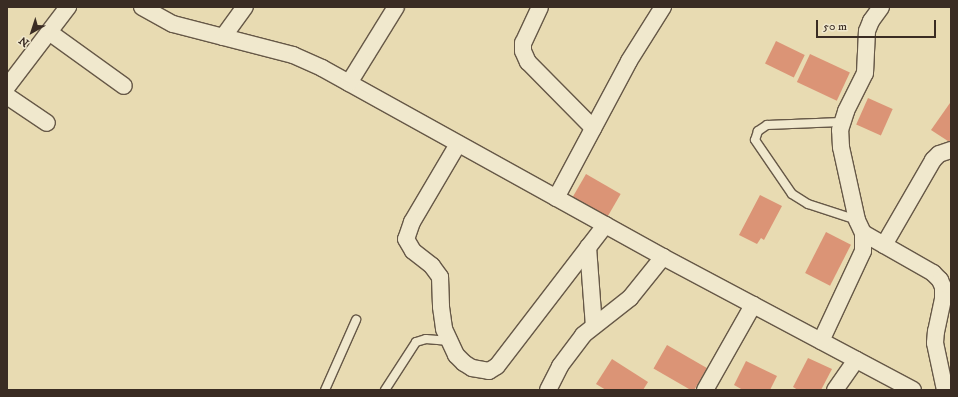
<!DOCTYPE html>
<html>
<head>
<meta charset="utf-8">
<style>
  body { margin:0 }
  #map { position:relative; width:958px; height:397px; overflow:hidden; background:#e8dbb2; font-family:"IM FELL DW Pica",serif }
  div>[style] { position:absolute }
  .building>* { inset:0; background:#db9476; transform-origin:0 0 }
  .roads { filter:drop-shadow(1px 0 #665847) drop-shadow(-1px 0 #665847) drop-shadow(0 1px #665847) drop-shadow(0 -1px #665847) }
  .service>* { height:8px; margin:-4px; padding:0 4px; transform-origin:4px; border-radius:4px; background:#f0e8cd }
  .minor>* { height:16px; margin:-8px; padding:0 8px; transform-origin:8px; border-radius:8px; background:#f0e8cd }
  span { translate:-50% -50%; white-space:nowrap; text-align:center; line-height:1.15; -webkit-text-stroke:4px #f0e8cd; paint-order:stroke }
  .frame { position:absolute; inset:0; border:8px solid #3a2c23; pointer-events:none }
  .north { position:absolute; left:12px; top:12px; width:40px; height:40px; -webkit-text-stroke:3px #f0e8cd; paint-order:stroke; rotate:219deg; font-size:11px; font-weight:700; line-height:16px; text-align:center; color:#3a2c23 }
  .north::after { content:''; display:block; margin:auto; width:14px; height:18px; background:#3a2c23; clip-path:polygon(50% 0,100% 100%,50% 72%,0 100%) }
  .scale { position:absolute; left:816px; top:20px; width:120px; height:18px; box-sizing:border-box; border:2px solid #3a2c23; border-top:0; padding-left:5px; font-size:12px; line-height:14px; white-space:nowrap; color:#3a2c23; -webkit-text-stroke:3px #f0e8cd; paint-order:stroke }
</style>
</head>
<body>
<div id="map">
  <div class="building">
    <i style="left:776px;top:41px;width:32px;height:25px;rotate:26deg"></i>
    <i style="left:810px;top:54px;width:44px;height:31px;rotate:25deg"></i>
    <i style="left:868px;top:98px;width:27px;height:29px;rotate:24deg"></i>
    <i style="clip-path:polygon(950px 103px,951px 104px,951px 143px,931px 130px)"></i>
    <i style="left:586px;top:174px;width:40px;height:28px;rotate:30deg"></i>
    <i style="clip-path:polygon(760px 195px,782px 206px,764px 240px,761px 238px,757px 244px,739px 235px)"></i>
    <i style="left:826px;top:232px;width:28px;height:46px;rotate:27deg"></i>
    <i style="left:667px;top:345px;width:46px;height:27px;rotate:30deg"></i>
    <i style="clip-path:polygon(808px 358px,832px 369px,821px 390px,798px 390px,793px 387px)"></i>
    <i style="clip-path:polygon(612px 359px,648px 382px,643px 390px,606px 390px,596px 384px)"></i>
    <i style="clip-path:polygon(746px 361px,777px 376px,770px 390px,743px 390px,734px 385px)"></i>
  </div>
  <div class="roads">
    <div class="service">
      <i style="left:841px;top:122px;width:74px;rotate:177.7deg"></i>
      <i style="left:767px;top:125px;width:11px;rotate:146deg"></i>
      <i style="left:758px;top:131px;width:9px;rotate:108deg"></i>
      <i style="left:755px;top:140px;width:65px;rotate:55.6deg"></i>
      <i style="left:792px;top:194px;width:19px;rotate:32deg"></i>
      <i style="left:808px;top:204px;width:52px;rotate:18.1deg"></i>
      <i style="left:325px;top:390px;width:77px;rotate:-66.1deg"></i>
      <i style="left:385px;top:390px;width:57px;rotate:-57.1deg"></i>
      <i style="left:416px;top:342px;width:10px;rotate:-17deg"></i>
      <i style="left:426px;top:339px;width:23px;rotate:5deg"></i>
    </div>
    <div class="minor">
      <i style="left:142px;top:7px;width:35px;rotate:29deg"></i>
      <i style="left:173px;top:24px;width:124px;rotate:14.5deg"></i>
      <i style="left:293px;top:55px;width:32px;rotate:24deg"></i>
      <i style="left:322px;top:68px;width:390px;rotate:29deg"></i>
      <i style="left:663px;top:257px;width:283px;rotate:28deg"></i>
      <i style="left:540px;top:7px;width:40px;rotate:115deg"></i>
      <i style="left:523px;top:43px;width:8px;rotate:90deg"></i>
      <i style="left:523px;top:51px;width:12px;rotate:66deg"></i>
      <i style="left:528px;top:62px;width:93px;rotate:45.4deg"></i>
      <i style="left:49px;top:32px;width:92px;rotate:35.8deg"></i>
      <i style="left:223px;top:37px;width:37px;rotate:-54deg"></i>
      <i style="left:349px;top:83px;width:89px;rotate:-58.3deg"></i>
      <i style="left:7px;top:87px;width:101px;rotate:-52.7deg"></i>
      <i style="left:7px;top:96px;width:48px;rotate:34deg"></i>
      <i style="left:458px;top:144px;width:91px;rotate:120.5deg"></i>
      <i style="left:412px;top:222px;width:18px;rotate:109deg"></i>
      <i style="left:406px;top:239px;width:14px;rotate:60deg"></i>
      <i style="left:413px;top:251px;width:24px;rotate:38deg"></i>
      <i style="left:432px;top:266px;width:14px;rotate:54deg"></i>
      <i style="left:440px;top:277px;width:30px;rotate:88deg"></i>
      <i style="left:441px;top:307px;width:22px;rotate:82deg"></i>
      <i style="left:444px;top:329px;width:29px;rotate:65deg"></i>
      <i style="left:456px;top:355px;width:11px;rotate:45deg"></i>
      <i style="left:464px;top:363px;width:9px;rotate:32deg"></i>
      <i style="left:472px;top:368px;width:17px;rotate:10deg"></i>
      <i style="left:489px;top:371px;width:9px;rotate:-32deg"></i>
      <i style="left:497px;top:366px;width:178px;rotate:-52.5deg"></i>
      <i style="left:556px;top:198px;width:155px;rotate:-61.9deg"></i>
      <i style="left:629px;top:61px;width:64px;rotate:-57.8deg"></i>
      <i style="left:863px;top:233px;width:81px;rotate:29.7deg"></i>
      <i style="left:933px;top:273px;width:10px;rotate:45deg"></i>
      <i style="left:940px;top:280px;width:8px;rotate:67deg"></i>
      <i style="left:943px;top:287px;width:12px;rotate:90deg"></i>
      <i style="left:943px;top:299px;width:33px;rotate:102deg"></i>
      <i style="left:936px;top:331px;width:12px;rotate:95deg"></i>
      <i style="left:935px;top:343px;width:48px;rotate:78deg"></i>
      <i style="left:884px;top:245px;width:98px;rotate:-60deg"></i>
      <i style="left:933px;top:160px;width:8px;rotate:-45deg"></i>
      <i style="left:939px;top:154px;width:13px;rotate:-18deg"></i>
      <i style="left:588px;top:247px;width:79px;rotate:85.7deg"></i>
      <i style="left:821px;top:341px;width:99px;rotate:-65deg"></i>
      <i style="left:863px;top:251px;width:18px;rotate:-90deg"></i>
      <i style="left:863px;top:233px;width:14px;rotate:-115deg"></i>
      <i style="left:857px;top:220px;width:75px;rotate:-102.4deg"></i>
      <i style="left:841px;top:147px;width:17px;rotate:-93deg"></i>
      <i style="left:840px;top:130px;width:20px;rotate:-72deg"></i>
      <i style="left:846px;top:111px;width:42px;rotate:-63.4deg"></i>
      <i style="left:865px;top:73px;width:42px;rotate:-87.3deg"></i>
      <i style="left:867px;top:31px;width:11px;rotate:-68deg"></i>
      <i style="left:871px;top:21px;width:17px;rotate:-54deg"></i>
      <i style="left:548px;top:390px;width:27px;rotate:-63deg"></i>
      <i style="left:560px;top:366px;width:39px;rotate:-53deg"></i>
      <i style="left:583px;top:335px;width:60px;rotate:-38.2deg"></i>
      <i style="left:630px;top:298px;width:53px;rotate:-51.2deg"></i>
      <i style="left:705px;top:390px;width:98px;rotate:-60.5deg"></i>
      <i style="left:835px;top:390px;width:37px;rotate:-55deg"></i>
    </div>
  </div>
  <div class="frame"></div>
  <div class="north">N</div>
  <div class="scale">50 m</div>
</div>
</body>
</html>
